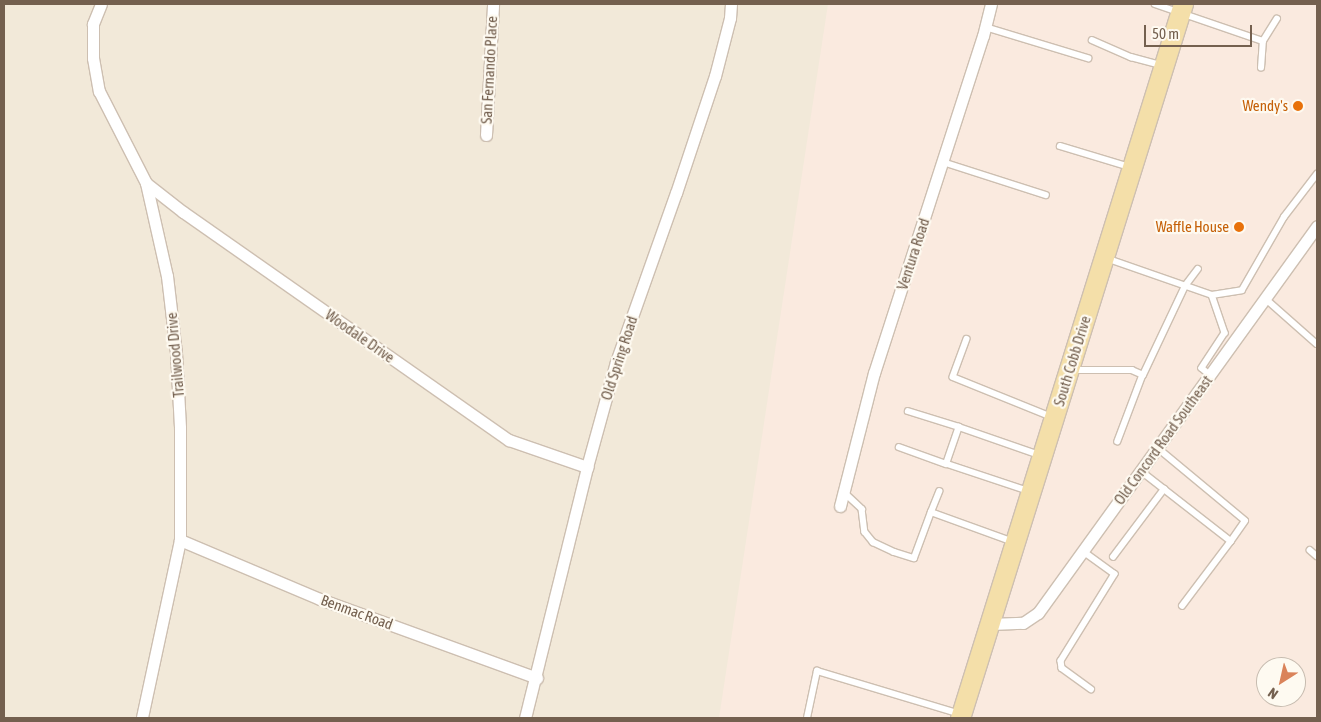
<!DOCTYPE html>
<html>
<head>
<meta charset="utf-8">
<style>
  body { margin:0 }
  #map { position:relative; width:1321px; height:722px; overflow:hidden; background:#fbf6eb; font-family:"Asap Condensed",sans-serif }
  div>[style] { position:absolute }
  .residential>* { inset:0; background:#f2e9d9; transform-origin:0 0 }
  .commercial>* { inset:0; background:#faeadf }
  .roads { filter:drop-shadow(1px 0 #cdbfb1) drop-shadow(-1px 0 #cdbfb1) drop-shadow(0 1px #cdbfb1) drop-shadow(0 -1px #cdbfb1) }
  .service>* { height:5.5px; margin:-2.75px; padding:0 2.75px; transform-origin:2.75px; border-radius:2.75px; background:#fff }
  .minor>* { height:11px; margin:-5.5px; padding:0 5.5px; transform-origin:5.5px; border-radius:5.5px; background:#fff }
  .primary>* { height:19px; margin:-9.5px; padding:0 9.5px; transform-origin:9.5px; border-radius:9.5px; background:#f4dfa9 }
  .dots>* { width:14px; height:14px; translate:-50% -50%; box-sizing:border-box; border:2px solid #fefaf1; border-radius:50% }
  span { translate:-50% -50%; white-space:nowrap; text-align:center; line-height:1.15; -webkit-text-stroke:4.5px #fefaf1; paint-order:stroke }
  .street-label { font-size:15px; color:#74604f }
  .food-label { font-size:15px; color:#c56008 }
  .right { translate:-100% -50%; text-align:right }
  .frame { position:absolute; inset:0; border:5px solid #74604f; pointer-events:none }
  .north { position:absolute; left:1256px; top:657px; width:50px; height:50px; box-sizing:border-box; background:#fefaf1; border:1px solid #c7bcb0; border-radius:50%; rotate:215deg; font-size:14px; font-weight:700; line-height:20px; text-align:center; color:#74604f }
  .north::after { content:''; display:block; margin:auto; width:18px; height:22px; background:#da835a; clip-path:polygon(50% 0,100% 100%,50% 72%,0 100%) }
  .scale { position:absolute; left:1144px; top:25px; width:108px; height:22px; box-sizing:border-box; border:2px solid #74604f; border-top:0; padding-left:6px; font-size:15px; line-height:18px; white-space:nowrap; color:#74604f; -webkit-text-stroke:4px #fefaf1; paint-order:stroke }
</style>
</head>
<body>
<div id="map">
  <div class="residential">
    <i style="left:4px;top:4px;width:824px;height:714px"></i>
  </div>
  <div class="commercial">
    <i style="clip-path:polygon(evenodd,828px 4px,1317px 4px,1317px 718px,719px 718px,828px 4px,1266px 667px,1296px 667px,1296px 697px,1266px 697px,1266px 667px)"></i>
  </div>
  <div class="roads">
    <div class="service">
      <i style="left:1155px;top:4px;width:114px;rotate:18.9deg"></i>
      <i style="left:1263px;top:41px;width:26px;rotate:-58deg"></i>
      <i style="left:985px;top:27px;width:108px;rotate:16.8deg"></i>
      <i style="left:1092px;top:40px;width:43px;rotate:23.6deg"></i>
      <i style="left:1131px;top:57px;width:30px;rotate:15deg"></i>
      <i style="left:1261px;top:68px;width:27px;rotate:-86deg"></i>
      <i style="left:1060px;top:146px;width:73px;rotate:16.7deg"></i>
      <i style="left:943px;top:162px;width:108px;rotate:17.8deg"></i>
      <i style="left:1106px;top:258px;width:112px;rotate:19.2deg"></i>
      <i style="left:1212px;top:295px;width:40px;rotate:71.1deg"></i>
      <i style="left:1225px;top:333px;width:42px;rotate:123.3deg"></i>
      <i style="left:1202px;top:368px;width:11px;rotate:41deg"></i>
      <i style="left:1212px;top:295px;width:30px;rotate:-9deg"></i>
      <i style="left:1242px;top:290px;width:84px;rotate:-60.1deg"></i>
      <i style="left:1284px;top:217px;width:54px;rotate:-52.5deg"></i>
      <i style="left:1265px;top:298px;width:69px;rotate:41.5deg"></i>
      <i style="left:967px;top:339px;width:40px;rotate:110.2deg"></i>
      <i style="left:953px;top:377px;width:107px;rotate:22deg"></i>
      <i style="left:1071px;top:370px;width:61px"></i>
      <i style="left:1132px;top:370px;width:12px;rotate:24deg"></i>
      <i style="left:1143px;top:375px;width:71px;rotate:110.7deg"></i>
      <i style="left:1143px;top:375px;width:98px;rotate:-64.7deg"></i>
      <i style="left:1185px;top:286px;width:21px;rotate:-53deg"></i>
      <i style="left:908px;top:411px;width:53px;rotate:17.4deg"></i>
      <i style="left:899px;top:447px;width:50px;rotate:19.9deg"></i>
      <i style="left:1141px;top:471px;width:114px;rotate:37.9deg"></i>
      <i style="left:1231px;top:541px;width:24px;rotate:-55deg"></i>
      <i style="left:1245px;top:521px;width:114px;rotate:-140.3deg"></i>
      <i style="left:1027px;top:491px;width:85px;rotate:-161.6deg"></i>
      <i style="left:946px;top:464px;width:39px;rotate:-71deg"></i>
      <i style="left:959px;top:427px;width:86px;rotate:19.1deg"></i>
      <i style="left:844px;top:492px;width:25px;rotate:43deg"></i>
      <i style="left:862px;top:509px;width:23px;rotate:83deg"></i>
      <i style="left:865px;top:532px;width:13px;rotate:51deg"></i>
      <i style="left:873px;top:542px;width:23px;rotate:25deg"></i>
      <i style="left:894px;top:552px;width:21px;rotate:17deg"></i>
      <i style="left:914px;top:558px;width:49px;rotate:-69.7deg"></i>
      <i style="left:931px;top:512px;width:85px;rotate:19.9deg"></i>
      <i style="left:931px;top:512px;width:22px;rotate:-68deg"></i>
      <i style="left:1310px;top:550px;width:9px;rotate:41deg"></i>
      <i style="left:1083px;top:551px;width:39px;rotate:36deg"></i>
      <i style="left:1115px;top:574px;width:102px;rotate:121.8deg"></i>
      <i style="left:1061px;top:661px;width:7px;rotate:82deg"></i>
      <i style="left:1062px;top:668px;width:36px;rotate:36deg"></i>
      <i style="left:1113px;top:557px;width:85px;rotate:-53.1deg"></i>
      <i style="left:1182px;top:606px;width:81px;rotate:-53deg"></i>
      <i style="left:807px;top:718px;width:48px;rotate:-78deg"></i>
      <i style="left:817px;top:671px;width:149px;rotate:16.7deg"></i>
    </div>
    <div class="minor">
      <i style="left:101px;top:4px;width:22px;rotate:112deg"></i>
      <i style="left:93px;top:24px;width:34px;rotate:90deg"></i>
      <i style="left:93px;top:58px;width:34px;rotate:80deg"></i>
      <i style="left:99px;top:91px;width:103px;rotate:62.9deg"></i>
      <i style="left:146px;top:183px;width:95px;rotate:77.3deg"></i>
      <i style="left:167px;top:276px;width:78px;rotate:83.3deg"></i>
      <i style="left:176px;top:353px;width:75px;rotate:86.9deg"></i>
      <i style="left:180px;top:428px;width:112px;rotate:90deg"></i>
      <i style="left:180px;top:540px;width:182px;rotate:102.1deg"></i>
      <i style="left:486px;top:135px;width:131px;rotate:-86.9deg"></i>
      <i style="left:146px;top:183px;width:47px;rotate:38.1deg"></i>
      <i style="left:183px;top:212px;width:398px;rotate:35deg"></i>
      <i style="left:509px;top:440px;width:83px;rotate:19.1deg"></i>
      <i style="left:840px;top:506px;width:137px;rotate:-75.7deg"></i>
      <i style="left:874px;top:373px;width:354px;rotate:-72.1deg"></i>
      <i style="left:983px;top:36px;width:33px;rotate:-76deg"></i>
      <i style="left:180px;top:540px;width:152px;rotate:22.9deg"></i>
      <i style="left:320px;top:599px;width:231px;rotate:20deg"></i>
      <i style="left:990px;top:624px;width:33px;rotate:-2deg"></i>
      <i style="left:1023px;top:623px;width:18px;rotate:-34deg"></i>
      <i style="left:1038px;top:613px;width:477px;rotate:-54.2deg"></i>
      <i style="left:525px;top:718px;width:259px;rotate:-76.1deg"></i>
      <i style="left:587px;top:467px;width:109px;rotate:-74.6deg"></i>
      <i style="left:616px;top:362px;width:179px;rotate:-70.5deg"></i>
      <i style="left:676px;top:193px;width:123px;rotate:-71.6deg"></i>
      <i style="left:715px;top:76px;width:60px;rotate:-75.5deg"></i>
      <i style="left:730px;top:18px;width:14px;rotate:-86deg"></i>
    </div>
    <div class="primary">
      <i style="left:960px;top:718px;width:748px;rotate:-72.66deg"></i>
    </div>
  </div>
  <div class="dots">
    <i style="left:1298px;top:106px;background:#e8710a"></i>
    <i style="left:1239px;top:227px;background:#e8710a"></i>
  </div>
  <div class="street-label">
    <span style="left:489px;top:70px;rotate:-87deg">San Fernando Place</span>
    <span style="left:913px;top:254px;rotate:-72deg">Ventura Road</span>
    <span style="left:360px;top:336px;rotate:35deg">Woodale Drive</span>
    <span style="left:175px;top:355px;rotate:-95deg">Trailwood Drive</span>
    <span style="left:619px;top:358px;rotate:-72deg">Old Spring Road</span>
    <span style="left:1072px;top:361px;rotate:-73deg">South Cobb Drive</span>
    <span style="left:1163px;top:440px;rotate:-54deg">Old Concord Road Southeast</span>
    <span style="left:357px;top:612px;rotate:20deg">Benmac Road</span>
  </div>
  <div class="food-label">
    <span class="right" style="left:1288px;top:106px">Wendy's</span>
    <span class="right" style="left:1229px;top:227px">Waffle House</span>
  </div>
  <div class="frame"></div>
  <div class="north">N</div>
  <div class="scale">50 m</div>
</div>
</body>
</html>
